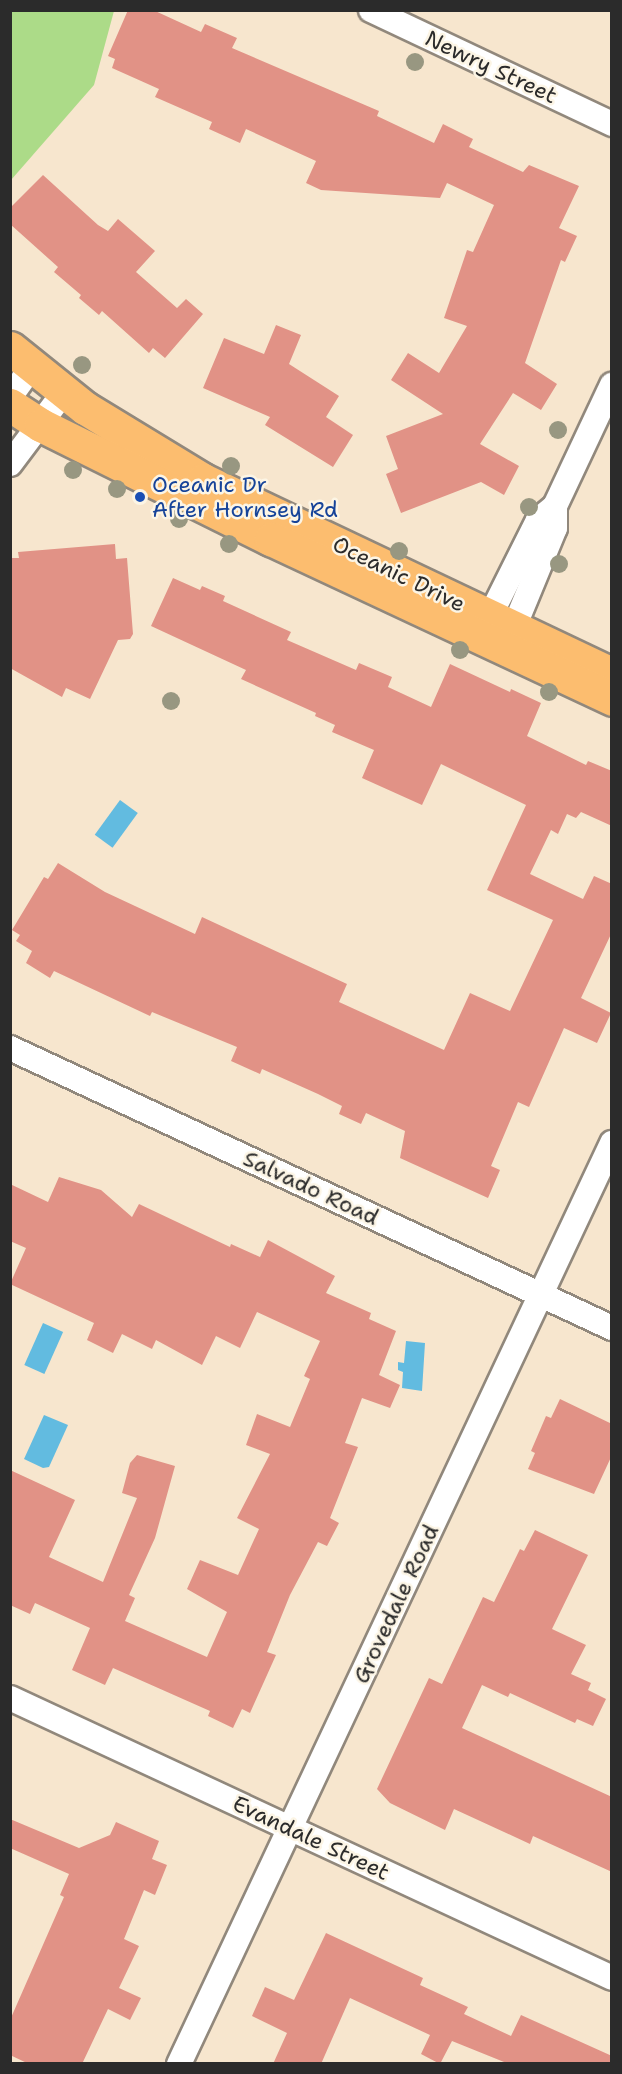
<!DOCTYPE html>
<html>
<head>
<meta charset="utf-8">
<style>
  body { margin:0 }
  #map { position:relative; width:622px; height:2074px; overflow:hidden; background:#f7e6ce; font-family:"Shantell Sans",sans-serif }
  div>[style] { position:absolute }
  .green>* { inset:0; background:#acdb88 }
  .water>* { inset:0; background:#62bbe0; transform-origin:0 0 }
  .building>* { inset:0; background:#e19286 }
  .roads { filter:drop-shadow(2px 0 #91887c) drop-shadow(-2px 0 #91887c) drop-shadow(0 2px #91887c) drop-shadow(0 -2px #91887c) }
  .street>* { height:24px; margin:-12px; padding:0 12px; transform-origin:12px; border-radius:12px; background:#fff }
  .primary>* { height:33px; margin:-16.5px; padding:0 16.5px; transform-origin:16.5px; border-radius:16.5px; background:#fcbd6f }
  .trees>* { width:18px; height:18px; margin:-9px; border-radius:50%; background:#989781 }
  .dots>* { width:16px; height:16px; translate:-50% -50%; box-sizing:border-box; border:3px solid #fcf5e5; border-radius:50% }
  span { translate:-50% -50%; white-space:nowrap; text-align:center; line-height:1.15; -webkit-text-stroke:5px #fcf5e5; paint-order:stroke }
  .street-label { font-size:22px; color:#2b2b2b }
  .transit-label { font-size:22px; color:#164399 }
  .left { translate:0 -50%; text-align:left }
  .frame { position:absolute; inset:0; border:12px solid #2b2b2b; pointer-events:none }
</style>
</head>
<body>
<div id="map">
  <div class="green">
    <i style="clip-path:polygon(11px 10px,114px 11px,94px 85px,11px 180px)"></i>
  </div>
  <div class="water">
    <i style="left:120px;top:800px;width:22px;height:43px;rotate:36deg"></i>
    <i style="left:43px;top:1323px;width:22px;height:46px;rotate:24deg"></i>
    <i style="clip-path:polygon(406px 1341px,425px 1343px,422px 1391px,402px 1388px,403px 1372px,398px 1370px,398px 1362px,404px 1363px)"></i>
    <i style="clip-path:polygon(44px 1415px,68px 1425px,49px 1467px,43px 1468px,24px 1459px)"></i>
  </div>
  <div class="building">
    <i style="clip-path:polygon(128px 10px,153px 10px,201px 32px,205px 24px,237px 38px,232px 48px,379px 111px,377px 116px,434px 143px,443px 124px,473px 139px,469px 147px,523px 172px,529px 165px,579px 186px,559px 228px,577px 236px,565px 262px,561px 260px,525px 363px,557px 384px,541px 410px,513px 393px,480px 444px,519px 466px,504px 495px,481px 482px,401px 513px,386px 474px,398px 469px,386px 436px,443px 414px,391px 380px,408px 353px,439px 373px,467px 326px,444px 318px,467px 250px,473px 252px,494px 205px,447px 183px,440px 198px,321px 190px,306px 183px,316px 161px,246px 129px,240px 143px,209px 129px,212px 122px,155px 97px,159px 89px,112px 68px,115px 59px,108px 56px)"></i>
    <i style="clip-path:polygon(43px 175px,98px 225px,108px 231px,118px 219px,155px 251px,136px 272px,177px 308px,186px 299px,203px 314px,165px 358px,153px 348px,149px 353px,102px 311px,99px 315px,79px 298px,81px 295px,54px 272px,58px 267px,10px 224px,10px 208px)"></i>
    <i style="clip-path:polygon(276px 325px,301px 335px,289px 364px,339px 396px,326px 417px,353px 435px,333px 467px,265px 425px,270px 417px,203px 388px,224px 338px,264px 354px)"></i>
    <i style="clip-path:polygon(115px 544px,116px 559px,127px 558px,133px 634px,130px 639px,118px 640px,90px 699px,66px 688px,62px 697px,10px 668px,10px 558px,19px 558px,18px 552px)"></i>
    <i style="clip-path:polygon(173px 578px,200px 590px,202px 586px,225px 596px,223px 601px,291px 632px,287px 640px,356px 670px,359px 663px,392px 677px,388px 687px,431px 707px,450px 664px,510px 692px,511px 689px,541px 703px,527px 736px,586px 765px,588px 761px,612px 771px,612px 826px,581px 812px,576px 818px,567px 814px,558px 834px,551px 830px,530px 874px,583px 899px,594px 876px,612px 884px,612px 932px,581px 998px,611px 1013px,597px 1043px,564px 1028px,529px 1107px,518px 1102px,491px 1166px,500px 1170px,488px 1198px,400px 1158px,405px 1131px,366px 1113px,361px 1124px,339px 1114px,342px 1106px,318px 1094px,262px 1069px,260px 1074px,231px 1061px,237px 1047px,152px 1012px,150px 1016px,54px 971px,50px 978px,26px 963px,32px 951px,16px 941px,20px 935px,12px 930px,44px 877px,48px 879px,58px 863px,105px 892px,195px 934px,202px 917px,347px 984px,339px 1002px,444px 1050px,470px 993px,510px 1011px,553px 920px,487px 890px,526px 805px,441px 764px,422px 805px,362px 778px,374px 750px,332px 732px,335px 725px,315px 716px,316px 713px,241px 679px,246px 670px,151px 626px)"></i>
    <i style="clip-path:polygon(59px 1177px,101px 1190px,132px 1217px,139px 1204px,230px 1247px,231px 1244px,260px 1257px,268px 1240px,335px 1276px,326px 1293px,371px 1313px,369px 1319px,396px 1331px,379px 1375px,400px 1385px,390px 1408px,362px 1398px,345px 1443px,358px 1447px,330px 1518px,339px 1523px,327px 1546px,318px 1542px,290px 1595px,267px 1652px,276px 1655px,250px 1713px,242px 1709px,233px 1728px,208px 1716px,210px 1711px,113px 1668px,105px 1685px,72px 1670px,90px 1628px,35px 1603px,30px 1614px,10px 1605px,10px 1470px,75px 1500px,49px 1557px,103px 1582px,137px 1498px,122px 1493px,130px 1463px,137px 1455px,175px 1466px,155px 1538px,129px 1595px,135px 1598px,125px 1621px,207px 1657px,227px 1612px,187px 1589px,200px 1560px,238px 1575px,259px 1529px,237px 1518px,270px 1454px,246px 1445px,257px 1414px,290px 1427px,310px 1379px,304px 1376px,320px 1341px,257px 1312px,240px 1348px,216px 1336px,202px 1365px,156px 1340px,152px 1349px,122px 1334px,113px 1353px,87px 1340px,94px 1323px,10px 1284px,26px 1248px,10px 1241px,10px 1184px,48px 1202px)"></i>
    <i style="clip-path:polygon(560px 1399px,612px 1424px,612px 1455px,594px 1494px,528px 1469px,535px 1453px,531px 1451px,546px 1416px,551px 1418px)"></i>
    <i style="clip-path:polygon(535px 1530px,588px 1555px,552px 1629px,586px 1645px,571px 1674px,591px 1683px,588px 1690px,606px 1699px,593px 1726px,577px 1719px,575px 1723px,510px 1693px,508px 1697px,482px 1685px,462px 1728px,612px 1797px,612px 1872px,533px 1836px,530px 1844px,454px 1809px,445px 1830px,390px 1803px,377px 1789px,429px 1678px,442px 1684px,483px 1597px,494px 1602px,520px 1549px,524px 1551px)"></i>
    <i style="clip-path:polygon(10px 1819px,79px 1848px,110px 1835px,116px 1822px,159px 1841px,152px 1859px,167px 1865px,155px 1895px,144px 1890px,124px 1939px,139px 1946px,119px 1988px,141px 1998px,130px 2020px,108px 2009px,82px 2064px,29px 2064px,10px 2055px,10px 2020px,64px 1897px,60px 1895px,69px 1874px,10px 1848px)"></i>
    <i style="clip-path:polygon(326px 1933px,423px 1978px,420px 1985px,468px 2007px,464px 2014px,511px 2036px,521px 2015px,612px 2056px,612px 2064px,509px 2064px,452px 2041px,440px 2064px,421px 2054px,430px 2035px,350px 1998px,321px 2064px,273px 2064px,287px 2033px,252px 2016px,265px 1987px,294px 2000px)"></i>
  </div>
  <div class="roads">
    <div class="street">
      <i style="left:371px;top:10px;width:267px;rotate:25.3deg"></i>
      <i style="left:10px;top:397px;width:37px;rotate:-54deg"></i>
      <i style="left:10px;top:464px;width:90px;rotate:-53.1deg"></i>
      <i style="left:483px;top:630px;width:123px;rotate:-63.4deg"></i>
      <i style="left:538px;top:520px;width:22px;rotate:-39deg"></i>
      <i style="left:508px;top:642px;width:123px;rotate:-67.6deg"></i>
      <i style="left:555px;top:528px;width:22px;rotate:-90deg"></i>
      <i style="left:555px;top:506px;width:134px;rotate:-64.8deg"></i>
      <i style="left:10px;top:1048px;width:664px;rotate:24.94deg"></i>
      <i style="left:10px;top:1698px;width:664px;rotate:24.94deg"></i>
      <i style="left:179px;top:2064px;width:1018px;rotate:-64.82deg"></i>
    </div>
    <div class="primary">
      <i style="left:10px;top:348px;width:96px;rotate:38.7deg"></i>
      <i style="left:85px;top:408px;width:138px;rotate:31.4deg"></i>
      <i style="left:203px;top:480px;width:453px;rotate:25.4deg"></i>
      <i style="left:10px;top:405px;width:37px;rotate:33deg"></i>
      <i style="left:41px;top:425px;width:257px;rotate:26.4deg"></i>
      <i style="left:271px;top:539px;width:377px;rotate:25.1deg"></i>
    </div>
  </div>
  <div class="trees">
    <i style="left:415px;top:62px"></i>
    <i style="left:82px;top:365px"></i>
    <i style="left:558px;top:430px"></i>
    <i style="left:231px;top:466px"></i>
    <i style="left:73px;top:470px"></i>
    <i style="left:117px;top:489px"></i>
    <i style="left:529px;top:507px"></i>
    <i style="left:179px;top:519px"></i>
    <i style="left:229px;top:544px"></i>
    <i style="left:399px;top:551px"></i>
    <i style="left:559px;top:564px"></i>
    <i style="left:460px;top:650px"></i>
    <i style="left:549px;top:692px"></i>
    <i style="left:171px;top:701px"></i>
  </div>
  <div class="dots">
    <i style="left:140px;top:497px;background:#1a4fb4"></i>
  </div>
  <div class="street-label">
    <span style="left:491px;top:67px;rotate:25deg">Newry Street</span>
    <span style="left:399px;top:574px;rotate:26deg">Oceanic Drive</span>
    <span style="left:311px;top:1188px;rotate:25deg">Salvado Road</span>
    <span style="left:396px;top:1604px;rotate:-65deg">Grovedale Road</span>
    <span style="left:311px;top:1838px;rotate:25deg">Evandale Street</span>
  </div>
  <div class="transit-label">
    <span class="left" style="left:152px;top:497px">Oceanic Dr<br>After Hornsey Rd</span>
  </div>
  <div class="frame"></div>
</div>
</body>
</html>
